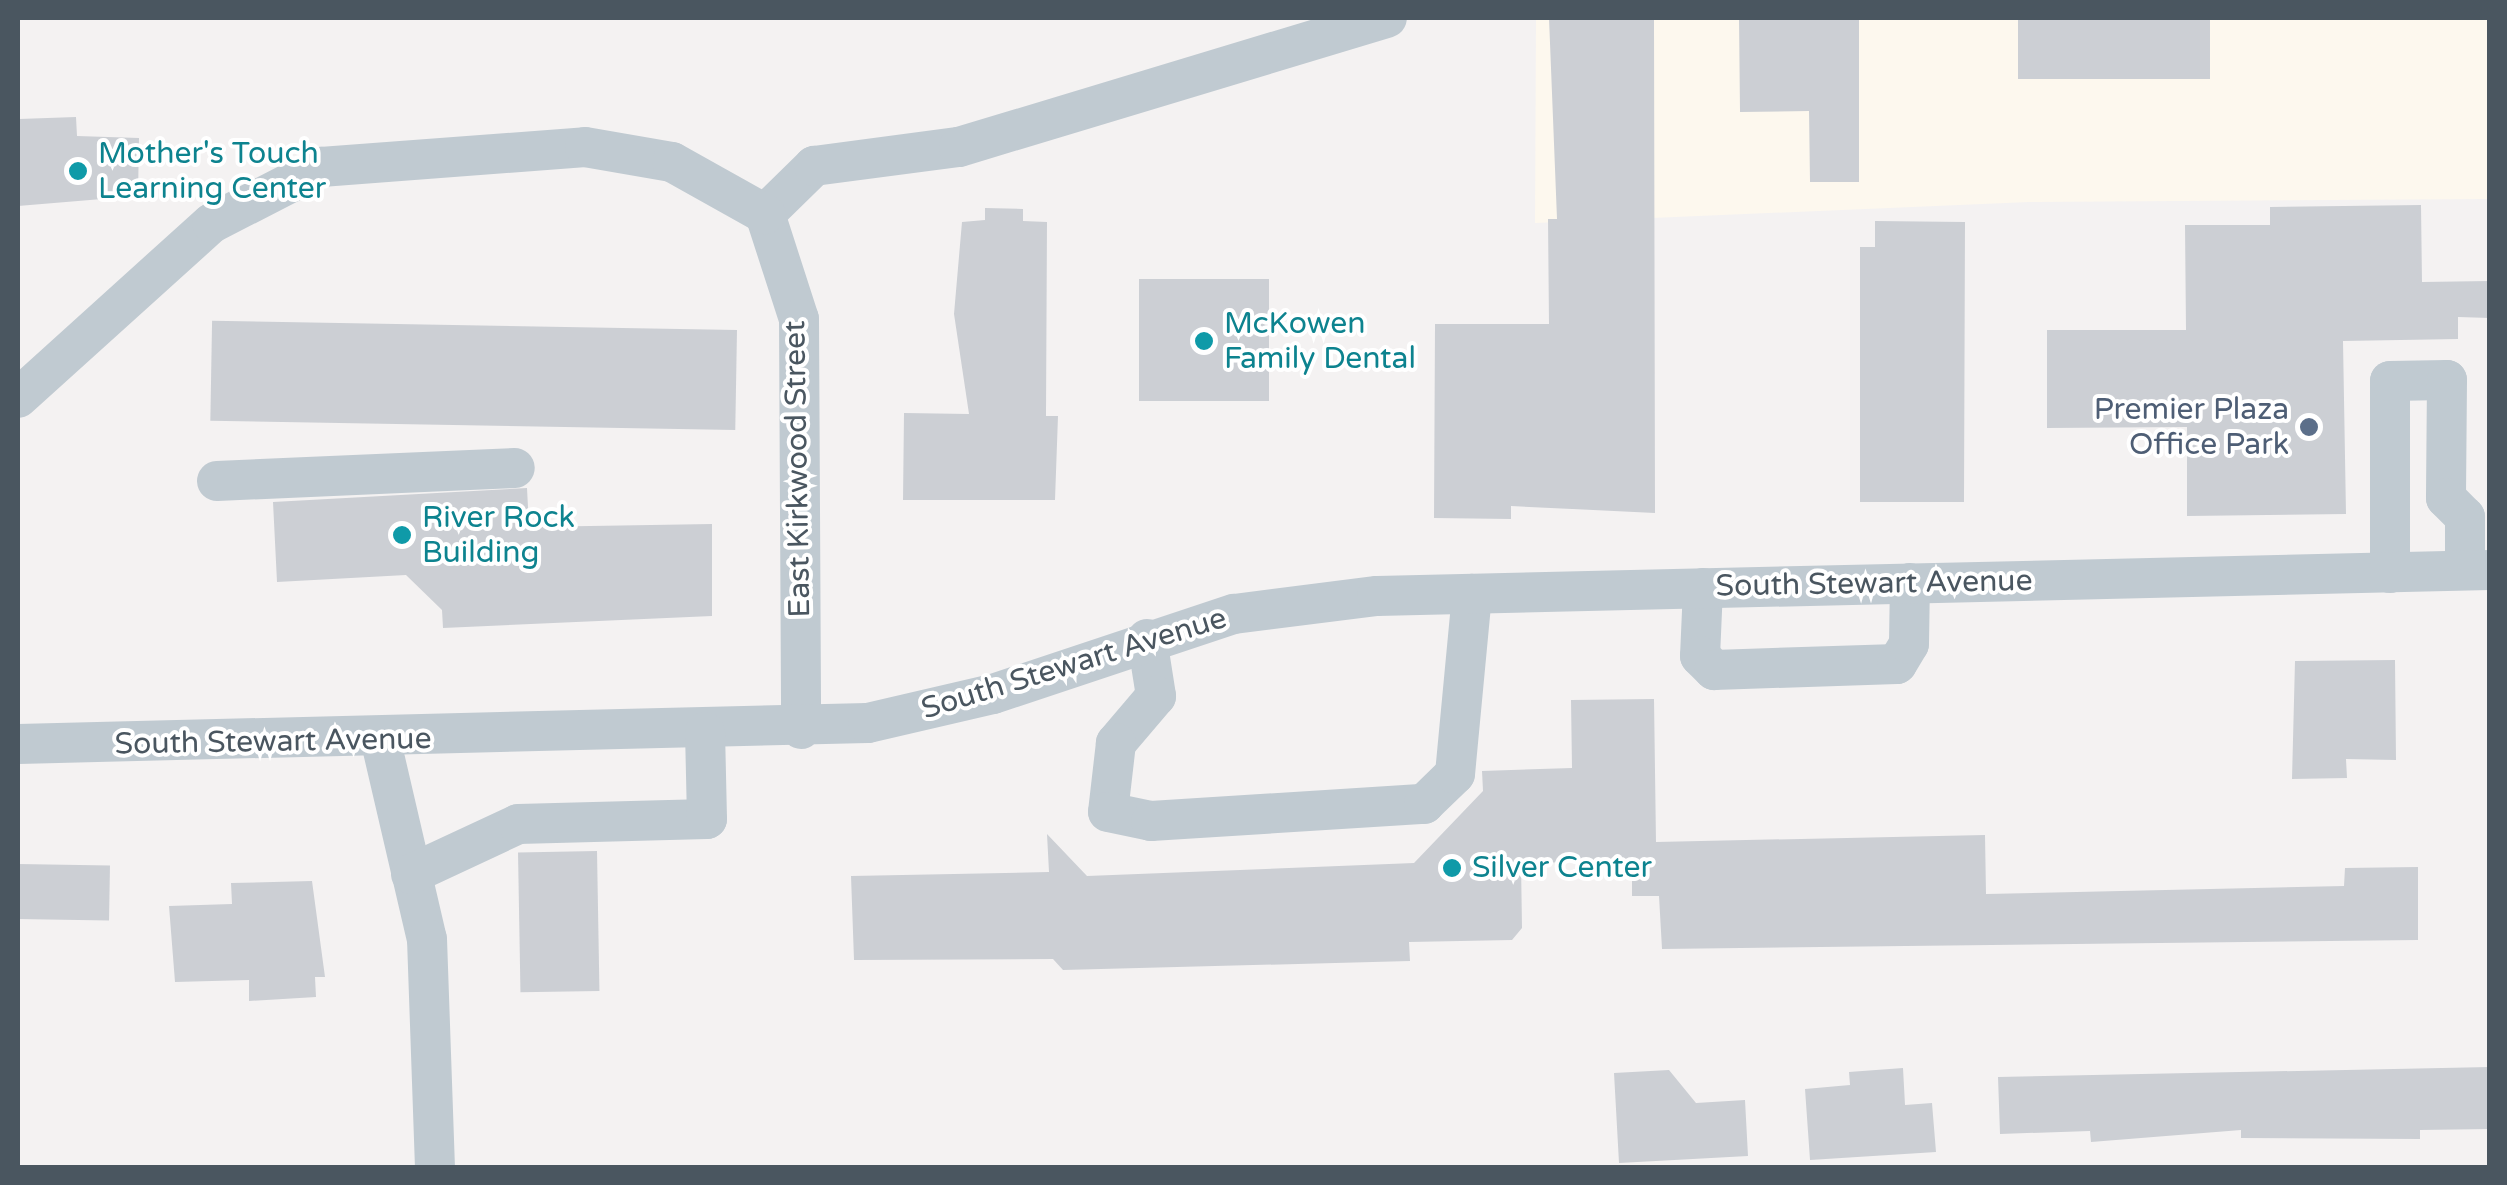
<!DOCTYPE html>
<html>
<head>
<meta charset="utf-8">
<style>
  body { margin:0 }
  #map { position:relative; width:2507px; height:1185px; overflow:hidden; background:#f4f2f2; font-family:"Varela Round",sans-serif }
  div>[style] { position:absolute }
  .commercial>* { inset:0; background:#fdf8ee }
  .building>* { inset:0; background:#cccfd4; transform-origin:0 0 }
  .minor>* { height:40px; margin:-20px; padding:0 20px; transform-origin:20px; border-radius:20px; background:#c0cad1 }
  .dots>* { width:28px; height:28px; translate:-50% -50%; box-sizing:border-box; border:5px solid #fff; border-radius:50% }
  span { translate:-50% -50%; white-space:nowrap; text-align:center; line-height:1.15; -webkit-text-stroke:8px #fff; paint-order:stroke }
  .culture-label { font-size:30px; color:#0d838f }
  .left { translate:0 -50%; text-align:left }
  .service-label { font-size:30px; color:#4e5e75 }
  .right { translate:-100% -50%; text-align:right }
  .street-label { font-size:30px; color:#4a5660 }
  .frame { position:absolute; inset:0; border:20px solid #4a5660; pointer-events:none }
</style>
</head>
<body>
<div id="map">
  <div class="commercial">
    <i style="clip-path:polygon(1536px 18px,2489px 18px,2489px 199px,2029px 202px,1535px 223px)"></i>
  </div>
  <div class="building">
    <i style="clip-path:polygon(1549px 18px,1654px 18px,1655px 513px,1511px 506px,1511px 519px,1434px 518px,1435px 324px,1549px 324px,1548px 219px,1557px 219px)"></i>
    <i style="clip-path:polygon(1739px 18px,1859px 18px,1859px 182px,1810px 182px,1809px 111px,1740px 112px)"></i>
    <i style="left:2018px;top:18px;width:192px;height:61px"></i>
    <i style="clip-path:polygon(76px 117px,77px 136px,139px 138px,138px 196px,18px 206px,19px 119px)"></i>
    <i style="clip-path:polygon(2421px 205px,2422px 282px,2490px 281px,2490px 318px,2458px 317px,2458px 339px,2343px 341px,2346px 514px,2187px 516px,2187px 427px,2047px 428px,2047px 330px,2186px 330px,2185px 225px,2270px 225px,2270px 207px)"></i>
    <i style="clip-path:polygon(985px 208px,1023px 209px,1023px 221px,1047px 222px,1046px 416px,1058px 416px,1055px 500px,903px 500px,904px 413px,969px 414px,954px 314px,962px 222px,985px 220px)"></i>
    <i style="clip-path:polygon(1875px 221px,1965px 222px,1964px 502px,1860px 502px,1860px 247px,1875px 247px)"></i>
    <i style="left:1269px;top:279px;width:122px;height:130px;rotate:90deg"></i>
    <i style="left:737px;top:330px;width:100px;height:525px;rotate:91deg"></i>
    <i style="clip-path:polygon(527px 488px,529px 527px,712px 524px,712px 616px,443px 628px,442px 610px,406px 575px,277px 582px,273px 502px)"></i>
    <i style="clip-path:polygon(2395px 660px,2396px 760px,2346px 759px,2347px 778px,2292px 779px,2295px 661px)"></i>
    <i style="clip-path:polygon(1654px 699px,1656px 842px,1985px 835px,1986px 894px,2344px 886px,2345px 868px,2418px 867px,2418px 940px,1662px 949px,1659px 896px,1632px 896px,1632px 861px,1521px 863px,1522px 928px,1512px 940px,1409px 942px,1410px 961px,1063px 970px,1053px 959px,854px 960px,851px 876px,1049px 872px,1047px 834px,1087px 876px,1414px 863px,1483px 791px,1482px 771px,1572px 768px,1571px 700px)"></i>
    <i style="left:597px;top:851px;width:140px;height:79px;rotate:89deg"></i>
    <i style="left:18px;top:864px;width:92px;height:55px;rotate:1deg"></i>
    <i style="clip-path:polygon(312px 881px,325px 977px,315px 977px,316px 997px,249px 1001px,249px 980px,175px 982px,169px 906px,232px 904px,231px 883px)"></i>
    <i style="clip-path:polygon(2490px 1067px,2490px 1129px,2420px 1130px,2420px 1139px,2241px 1138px,2241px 1130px,2091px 1142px,2090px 1131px,2000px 1134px,1998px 1077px)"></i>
    <i style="clip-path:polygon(1903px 1068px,1905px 1105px,1932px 1103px,1936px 1152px,1810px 1160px,1805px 1089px,1850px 1085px,1849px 1072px)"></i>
    <i style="clip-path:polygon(1669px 1070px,1696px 1103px,1745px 1100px,1748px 1156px,1619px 1163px,1614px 1073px)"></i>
  </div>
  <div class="minor">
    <i style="left:765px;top:214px;width:69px;rotate:-44.4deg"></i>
    <i style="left:814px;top:166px;width:146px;rotate:-7.5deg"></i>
    <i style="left:959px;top:147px;width:447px;rotate:-16.8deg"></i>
    <i style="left:765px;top:214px;width:110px;rotate:72.1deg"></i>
    <i style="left:799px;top:319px;width:410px;rotate:89.7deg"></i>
    <i style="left:18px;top:398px;width:261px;rotate:-42.1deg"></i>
    <i style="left:212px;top:223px;width:123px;rotate:-27.2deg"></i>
    <i style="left:321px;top:167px;width:265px;rotate:-4.3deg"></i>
    <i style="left:585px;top:147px;width:88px;rotate:9.8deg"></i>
    <i style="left:672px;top:162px;width:107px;rotate:29.2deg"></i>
    <i style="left:217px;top:481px;width:298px;rotate:-2.5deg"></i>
    <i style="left:2390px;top:573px;width:192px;rotate:-90deg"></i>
    <i style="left:2390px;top:381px;width:57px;rotate:-1deg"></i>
    <i style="left:2447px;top:380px;width:118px;rotate:90.5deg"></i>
    <i style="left:2446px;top:498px;width:27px;rotate:45deg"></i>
    <i style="left:2465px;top:517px;width:53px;rotate:90deg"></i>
    <i style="left:1703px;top:588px;width:68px;rotate:92.5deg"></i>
    <i style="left:1700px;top:656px;width:20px;rotate:45deg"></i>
    <i style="left:1714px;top:670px;width:183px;rotate:-1.9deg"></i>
    <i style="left:1897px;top:664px;width:23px;rotate:-59deg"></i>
    <i style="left:1909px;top:644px;width:61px;rotate:-89.1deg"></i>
    <i style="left:1147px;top:639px;width:58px;rotate:81deg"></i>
    <i style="left:1156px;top:696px;width:62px;rotate:130.4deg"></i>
    <i style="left:1116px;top:743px;width:69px;rotate:96.6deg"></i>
    <i style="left:1108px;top:812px;width:44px;rotate:11.8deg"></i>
    <i style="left:1151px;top:821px;width:274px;rotate:-3.6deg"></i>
    <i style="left:1424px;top:804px;width:43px;rotate:-44.1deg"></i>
    <i style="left:1455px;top:774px;width:181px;rotate:-84.6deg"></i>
    <i style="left:381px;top:742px;width:202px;rotate:76.9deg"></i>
    <i style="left:427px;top:939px;width:229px;rotate:88deg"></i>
    <i style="left:18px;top:744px;width:850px;rotate:-1.42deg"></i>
    <i style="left:868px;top:723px;width:128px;rotate:-13.1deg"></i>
    <i style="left:993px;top:694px;width:254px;rotate:-18.4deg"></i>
    <i style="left:1234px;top:614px;width:144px;rotate:-7.2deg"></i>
    <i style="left:1377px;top:596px;width:1113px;rotate:-1.34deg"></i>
    <i style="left:411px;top:874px;width:118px;rotate:-25deg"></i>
    <i style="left:518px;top:824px;width:189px;rotate:-1.5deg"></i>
    <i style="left:707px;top:819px;width:87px;rotate:-91.3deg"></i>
  </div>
  <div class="dots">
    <i style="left:78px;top:171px;background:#0f9aa8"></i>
    <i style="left:1204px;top:341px;background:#0f9aa8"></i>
    <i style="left:2309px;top:427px;background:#5c6f8a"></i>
    <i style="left:402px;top:535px;background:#0f9aa8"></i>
    <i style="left:1452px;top:868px;background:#0f9aa8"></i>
  </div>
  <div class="culture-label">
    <span class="left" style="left:98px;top:171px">Mother's Touch<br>Learning Center</span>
    <span class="left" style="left:1224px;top:341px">McKowen<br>Family Dental</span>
    <span class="left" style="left:422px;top:535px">River Rock<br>Building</span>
    <span class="left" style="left:1472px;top:868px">Silver Center</span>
  </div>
  <div class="service-label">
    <span class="right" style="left:2289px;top:427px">Premier Plaza<br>Office Park</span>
  </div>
  <div class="street-label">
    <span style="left:798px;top:469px;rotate:-91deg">East Kirkwood Street</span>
    <span style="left:1874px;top:584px;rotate:-1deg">South Stewart Avenue</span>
    <span style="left:1074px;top:664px;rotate:-17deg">South Stewart Avenue</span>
    <span style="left:273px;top:742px;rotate:-1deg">South Stewart Avenue</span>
  </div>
  <div class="frame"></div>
</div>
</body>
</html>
